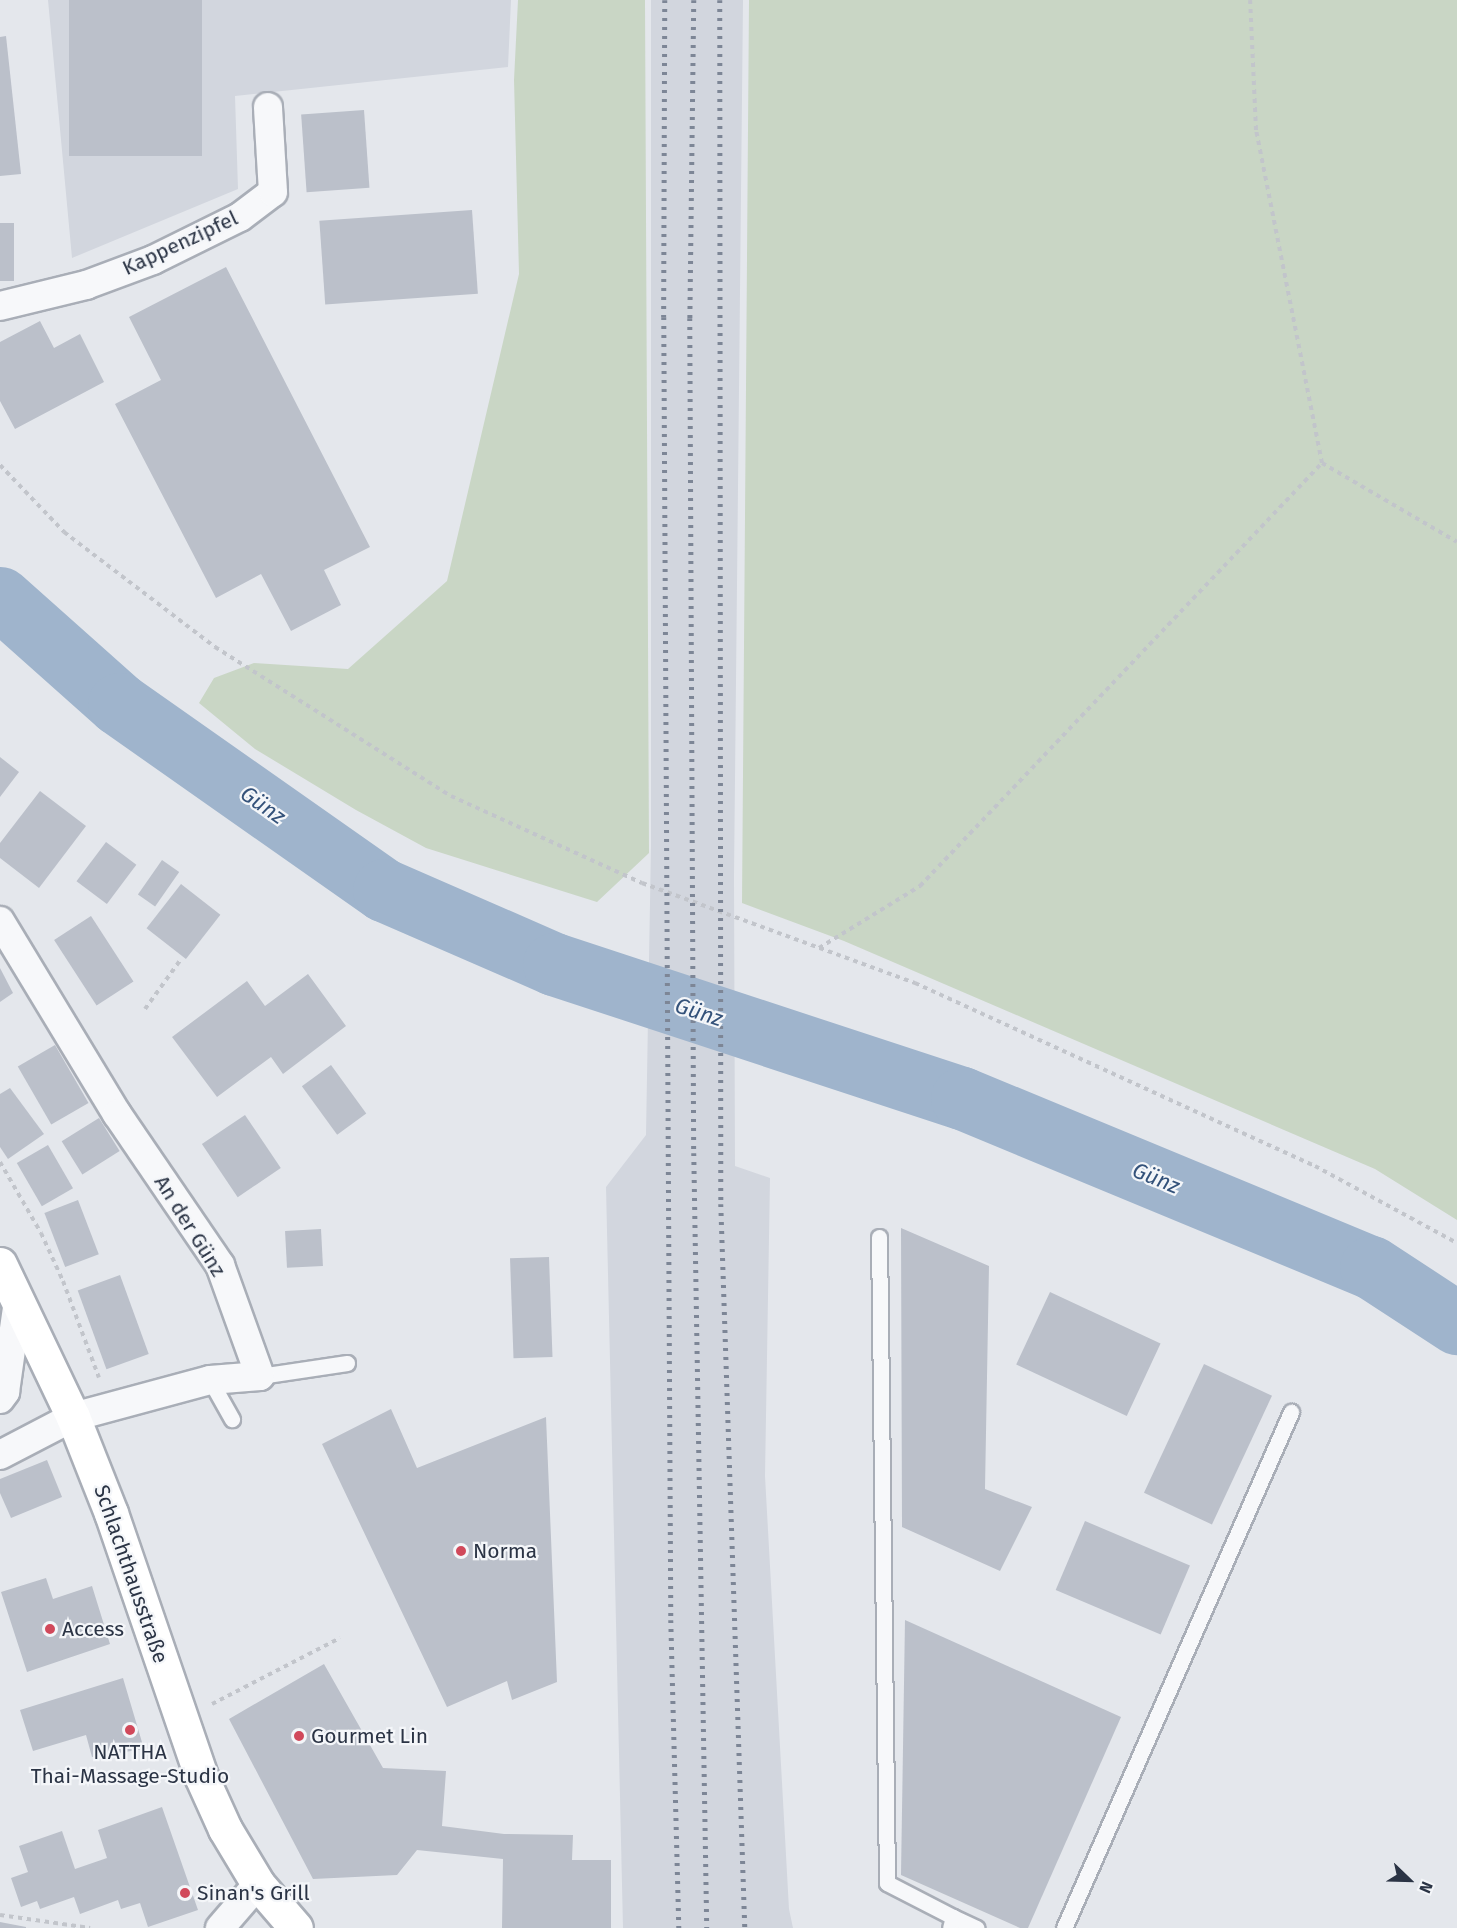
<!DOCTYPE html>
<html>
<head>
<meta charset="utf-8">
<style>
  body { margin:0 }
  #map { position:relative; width:1457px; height:1928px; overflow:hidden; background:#e4e7ec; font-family:"Fira Sans",sans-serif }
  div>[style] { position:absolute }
  .built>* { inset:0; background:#d2d6de }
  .green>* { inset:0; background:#c9d6c5 }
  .river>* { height:63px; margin:-31.5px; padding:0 31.5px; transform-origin:31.5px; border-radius:31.5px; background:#9fb4cc }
  .building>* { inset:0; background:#bbc0ca; transform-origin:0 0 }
  .path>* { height:4px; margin-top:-2px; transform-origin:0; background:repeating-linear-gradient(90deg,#c2c5cb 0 4.5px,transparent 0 9px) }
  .roads { filter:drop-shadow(2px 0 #a9aeb7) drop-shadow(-2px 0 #a9aeb7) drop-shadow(0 2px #a9aeb7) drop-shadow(0 -2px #a9aeb7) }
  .service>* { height:15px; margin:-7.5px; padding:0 7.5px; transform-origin:7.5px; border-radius:7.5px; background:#f7f8fa }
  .minor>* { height:28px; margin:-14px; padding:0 14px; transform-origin:14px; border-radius:14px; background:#f7f8fa }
  .secondary>* { height:33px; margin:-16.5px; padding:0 16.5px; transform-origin:16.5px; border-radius:16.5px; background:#fff }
  .rail>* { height:4.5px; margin-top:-2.25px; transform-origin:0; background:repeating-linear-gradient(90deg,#7d8696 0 3px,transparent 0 9px) }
  .dots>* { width:16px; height:16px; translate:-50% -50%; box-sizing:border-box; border:3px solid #f4f6f9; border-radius:50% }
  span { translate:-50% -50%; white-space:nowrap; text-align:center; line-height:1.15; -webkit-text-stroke:4.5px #f4f6f9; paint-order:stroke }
  .street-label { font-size:21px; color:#2b3445 }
  .poi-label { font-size:21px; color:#2b3445 }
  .left { translate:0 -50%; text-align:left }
  .water-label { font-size:22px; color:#34527a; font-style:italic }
  .north { position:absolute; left:1379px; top:1850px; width:60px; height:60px; -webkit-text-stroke:4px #f4f6f9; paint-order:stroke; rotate:113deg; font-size:16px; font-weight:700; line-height:24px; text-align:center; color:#2b3445 }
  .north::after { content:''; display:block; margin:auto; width:21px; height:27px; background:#2b3445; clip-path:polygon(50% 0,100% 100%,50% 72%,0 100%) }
</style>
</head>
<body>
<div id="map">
  <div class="built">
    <i style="clip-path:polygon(48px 0,511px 0,508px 67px,235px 96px,238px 189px,72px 258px)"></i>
    <i style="clip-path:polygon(651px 0,743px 0,734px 877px,735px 1166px,770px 1178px,765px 1476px,789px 1909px,793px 1928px,623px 1928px,606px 1187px,646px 1135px,651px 845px)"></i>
  </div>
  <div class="green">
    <i style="clip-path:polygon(518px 0,645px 0,649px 853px,597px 902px,426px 848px,356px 810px,255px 749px,199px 703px,214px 678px,254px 663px,348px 669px,447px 581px,519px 274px,514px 80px)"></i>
    <i style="clip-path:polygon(749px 0,1457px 0,1457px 1220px,1375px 1169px,844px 941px,742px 903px)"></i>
  </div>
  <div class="river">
    <i style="left:0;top:598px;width:159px;rotate:41.7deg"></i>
    <i style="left:119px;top:704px;width:324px;rotate:35.1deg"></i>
    <i style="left:384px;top:890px;width:185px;rotate:23.5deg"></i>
    <i style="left:554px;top:964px;width:429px;rotate:18.2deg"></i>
    <i style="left:962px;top:1098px;width:443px;rotate:22.5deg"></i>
    <i style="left:1371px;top:1267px;width:103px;rotate:33.1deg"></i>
  </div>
  <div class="building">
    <i style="left:69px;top:0;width:133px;height:156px"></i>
    <i style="clip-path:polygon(6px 36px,21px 174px,0 176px,0 37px)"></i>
    <i style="left:364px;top:110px;width:78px;height:63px;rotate:86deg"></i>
    <i style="left:472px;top:210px;width:84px;height:153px;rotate:86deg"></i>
    <i style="left:0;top:223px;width:14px;height:58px"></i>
    <i style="clip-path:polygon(226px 267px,370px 547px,324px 570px,341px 605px,291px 631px,261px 574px,216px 598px,115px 404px,161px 380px,129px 317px)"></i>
    <i style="clip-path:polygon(40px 321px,54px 348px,80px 334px,104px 382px,15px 429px,0 401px,0 342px)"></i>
    <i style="clip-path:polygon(0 757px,19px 772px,0 797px)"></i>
    <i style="clip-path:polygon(40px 791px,86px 826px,39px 888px,0 858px,0 843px)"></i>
    <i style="left:106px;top:842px;width:38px;height:49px;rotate:37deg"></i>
    <i style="left:162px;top:860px;width:21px;height:42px;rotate:35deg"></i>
    <i style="left:181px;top:884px;width:50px;height:56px;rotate:38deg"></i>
    <i style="left:91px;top:916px;width:78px;height:44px;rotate:57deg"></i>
    <i style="clip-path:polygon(0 968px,13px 993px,0 1002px)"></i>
    <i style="clip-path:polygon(308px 974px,346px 1026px,283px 1074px,271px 1057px,217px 1097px,172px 1037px,247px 981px,265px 1006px)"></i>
    <i style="left:55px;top:1045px;width:67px;height:43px;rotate:60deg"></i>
    <i style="left:331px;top:1065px;width:60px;height:36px;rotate:54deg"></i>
    <i style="clip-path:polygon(10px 1088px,44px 1134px,8px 1159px,0 1147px,0 1094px)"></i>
    <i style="left:245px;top:1115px;width:64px;height:52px;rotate:56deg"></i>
    <i style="left:99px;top:1118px;width:39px;height:44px;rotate:58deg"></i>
    <i style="left:48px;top:1145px;width:50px;height:36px;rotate:60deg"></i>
    <i style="left:78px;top:1200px;width:58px;height:36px;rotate:69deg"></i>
    <i style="clip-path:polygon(901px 1228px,989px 1266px,985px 1489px,1032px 1507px,1000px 1571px,902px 1527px)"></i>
    <i style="left:321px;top:1229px;width:37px;height:36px;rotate:87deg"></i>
    <i style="left:549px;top:1257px;width:100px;height:39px;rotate:88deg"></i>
    <i style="left:120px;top:1275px;width:84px;height:45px;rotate:70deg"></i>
    <i style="left:1050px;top:1292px;width:122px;height:80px;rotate:25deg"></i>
    <i style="left:1204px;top:1364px;width:75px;height:142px;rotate:25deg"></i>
    <i style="clip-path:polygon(391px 1409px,417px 1468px,546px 1417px,557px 1682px,512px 1700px,507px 1681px,447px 1707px,322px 1444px)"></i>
    <i style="clip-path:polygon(47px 1460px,62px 1497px,11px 1518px,0 1493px,0 1479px)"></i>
    <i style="left:1085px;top:1521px;width:114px;height:75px;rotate:23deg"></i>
    <i style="clip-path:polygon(46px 1578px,53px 1599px,92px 1586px,110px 1644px,27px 1672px,1px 1592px)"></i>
    <i style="clip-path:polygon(905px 1620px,1121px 1717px,1028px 1928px,1020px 1928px,901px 1875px)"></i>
    <i style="clip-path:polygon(324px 1664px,383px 1768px,446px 1771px,442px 1826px,504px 1834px,573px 1835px,572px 1860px,611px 1860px,611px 1928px,502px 1928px,503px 1859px,417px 1850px,397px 1875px,313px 1879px,229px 1719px)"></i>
    <i style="clip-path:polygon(123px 1678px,144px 1749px,92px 1757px,86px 1735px,33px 1751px,20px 1710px)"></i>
    <i style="clip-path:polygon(162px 1807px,198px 1910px,148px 1927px,140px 1903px,121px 1909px,118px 1900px,80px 1914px,74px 1897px,40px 1909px,37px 1901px,21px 1907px,11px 1878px,28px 1872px,19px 1846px,62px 1831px,75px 1869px,107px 1858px,98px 1830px)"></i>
    <i style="clip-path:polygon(0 1922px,26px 1927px,26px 1928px,0 1928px)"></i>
  </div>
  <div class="path">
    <i style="left:1322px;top:463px;width:156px;rotate:30.3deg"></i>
    <i style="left:0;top:465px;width:93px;rotate:46.3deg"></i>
    <i style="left:64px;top:532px;width:190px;rotate:37.3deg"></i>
    <i style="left:215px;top:647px;width:279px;rotate:32.3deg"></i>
    <i style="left:451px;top:796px;width:210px;rotate:24.5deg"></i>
    <i style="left:642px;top:883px;width:291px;rotate:20.1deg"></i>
    <i style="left:915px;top:983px;width:440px;rotate:24.6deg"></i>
    <i style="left:1315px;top:1166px;width:162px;rotate:28.5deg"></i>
    <i style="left:819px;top:948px;width:119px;rotate:-31.5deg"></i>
    <i style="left:920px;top:886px;width:584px;rotate:-46.46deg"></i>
    <i style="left:1322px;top:463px;width:339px;rotate:-101.2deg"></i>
    <i style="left:1256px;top:130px;width:130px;rotate:-92.6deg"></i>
    <i style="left:145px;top:1009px;width:62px;rotate:-54.2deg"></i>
    <i style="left:0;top:1162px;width:82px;rotate:60deg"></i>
    <i style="left:41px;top:1233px;width:53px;rotate:65.4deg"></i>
    <i style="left:63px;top:1281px;width:103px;rotate:69.6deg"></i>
    <i style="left:212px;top:1704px;width:144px;rotate:-27.3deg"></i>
    <i style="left:0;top:1915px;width:91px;rotate:8.2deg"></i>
  </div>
  <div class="roads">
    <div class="service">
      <i style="left:879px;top:1237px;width:646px;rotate:89.29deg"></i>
      <i style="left:887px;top:1883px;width:74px;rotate:27.3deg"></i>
      <i style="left:953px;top:1917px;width:11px;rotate:105deg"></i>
      <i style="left:260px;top:1376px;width:88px;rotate:-8.5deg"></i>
      <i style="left:210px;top:1380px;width:45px;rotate:60.6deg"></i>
      <i style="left:953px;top:1917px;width:26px;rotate:25deg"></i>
      <i style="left:1064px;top:1928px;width:564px;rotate:-66.25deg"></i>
    </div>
    <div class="minor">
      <i style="left:0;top:306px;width:89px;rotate:-13.7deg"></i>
      <i style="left:86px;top:285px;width:72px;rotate:-20.5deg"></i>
      <i style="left:153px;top:260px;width:97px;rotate:-26.3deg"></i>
      <i style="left:240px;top:217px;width:41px;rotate:-37.1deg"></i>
      <i style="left:273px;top:192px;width:85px;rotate:-93.4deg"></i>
      <i style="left:0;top:921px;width:226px;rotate:58.8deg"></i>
      <i style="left:117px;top:1114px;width:183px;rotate:55.7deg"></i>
      <i style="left:220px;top:1265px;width:118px;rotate:70.2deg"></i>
      <i style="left:260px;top:1376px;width:50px;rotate:175.4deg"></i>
      <i style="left:210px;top:1380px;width:142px;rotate:164.9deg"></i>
      <i style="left:73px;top:1417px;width:82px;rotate:152.5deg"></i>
      <i style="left:0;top:1399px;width:9px;rotate:-54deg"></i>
      <i style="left:5px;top:1392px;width:92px;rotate:-81.9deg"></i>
      <i style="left:220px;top:1928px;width:58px;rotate:-49.2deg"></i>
    </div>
    <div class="secondary">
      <i style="left:0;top:1264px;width:170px;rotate:64.5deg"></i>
      <i style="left:73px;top:1417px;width:103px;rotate:68.4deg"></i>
      <i style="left:111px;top:1513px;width:278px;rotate:71.1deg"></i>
      <i style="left:201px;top:1776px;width:58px;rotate:65.6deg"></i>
      <i style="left:225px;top:1829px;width:64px;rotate:59deg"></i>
      <i style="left:258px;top:1884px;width:58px;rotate:49.2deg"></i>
    </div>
  </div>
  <div class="rail">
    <i style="left:665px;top:0;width:317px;rotate:90.2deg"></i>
    <i style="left:664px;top:317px;width:1303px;rotate:89.69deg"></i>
    <i style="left:671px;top:1620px;width:308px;rotate:88.5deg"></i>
    <i style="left:694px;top:0;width:318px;rotate:90.7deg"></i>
    <i style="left:690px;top:318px;width:835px;rotate:89.73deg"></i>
    <i style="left:694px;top:1153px;width:775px;rotate:89.04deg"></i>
    <i style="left:720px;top:0;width:1204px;rotate:89.95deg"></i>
    <i style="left:721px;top:1204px;width:724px;rotate:88.1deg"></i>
  </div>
  <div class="dots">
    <i style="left:461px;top:1551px;background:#d1495b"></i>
    <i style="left:50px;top:1629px;background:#d1495b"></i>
    <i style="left:130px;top:1730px;background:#d1495b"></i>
    <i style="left:299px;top:1736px;background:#d1495b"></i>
    <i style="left:185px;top:1893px;background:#d1495b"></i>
  </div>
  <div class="street-label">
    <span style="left:180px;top:243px;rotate:-25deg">Kappenzipfel</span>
    <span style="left:190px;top:1226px;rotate:58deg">An der Günz</span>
    <span style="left:131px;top:1574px;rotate:71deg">Schlachthausstraße</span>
  </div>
  <div class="poi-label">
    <span class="left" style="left:473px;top:1551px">Norma</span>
    <span class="left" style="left:62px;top:1629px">Access</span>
    <span class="left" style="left:311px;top:1736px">Gourmet Lin</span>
    <span style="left:130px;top:1764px">NATTHA<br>Thai-Massage-Studio</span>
    <span class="left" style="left:197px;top:1893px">Sinan's Grill</span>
  </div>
  <div class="water-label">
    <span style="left:263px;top:805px;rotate:35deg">Günz</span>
    <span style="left:699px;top:1012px;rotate:18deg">Günz</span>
    <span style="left:1156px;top:1178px;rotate:22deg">Günz</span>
  </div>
  <div class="north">N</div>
</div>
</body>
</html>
